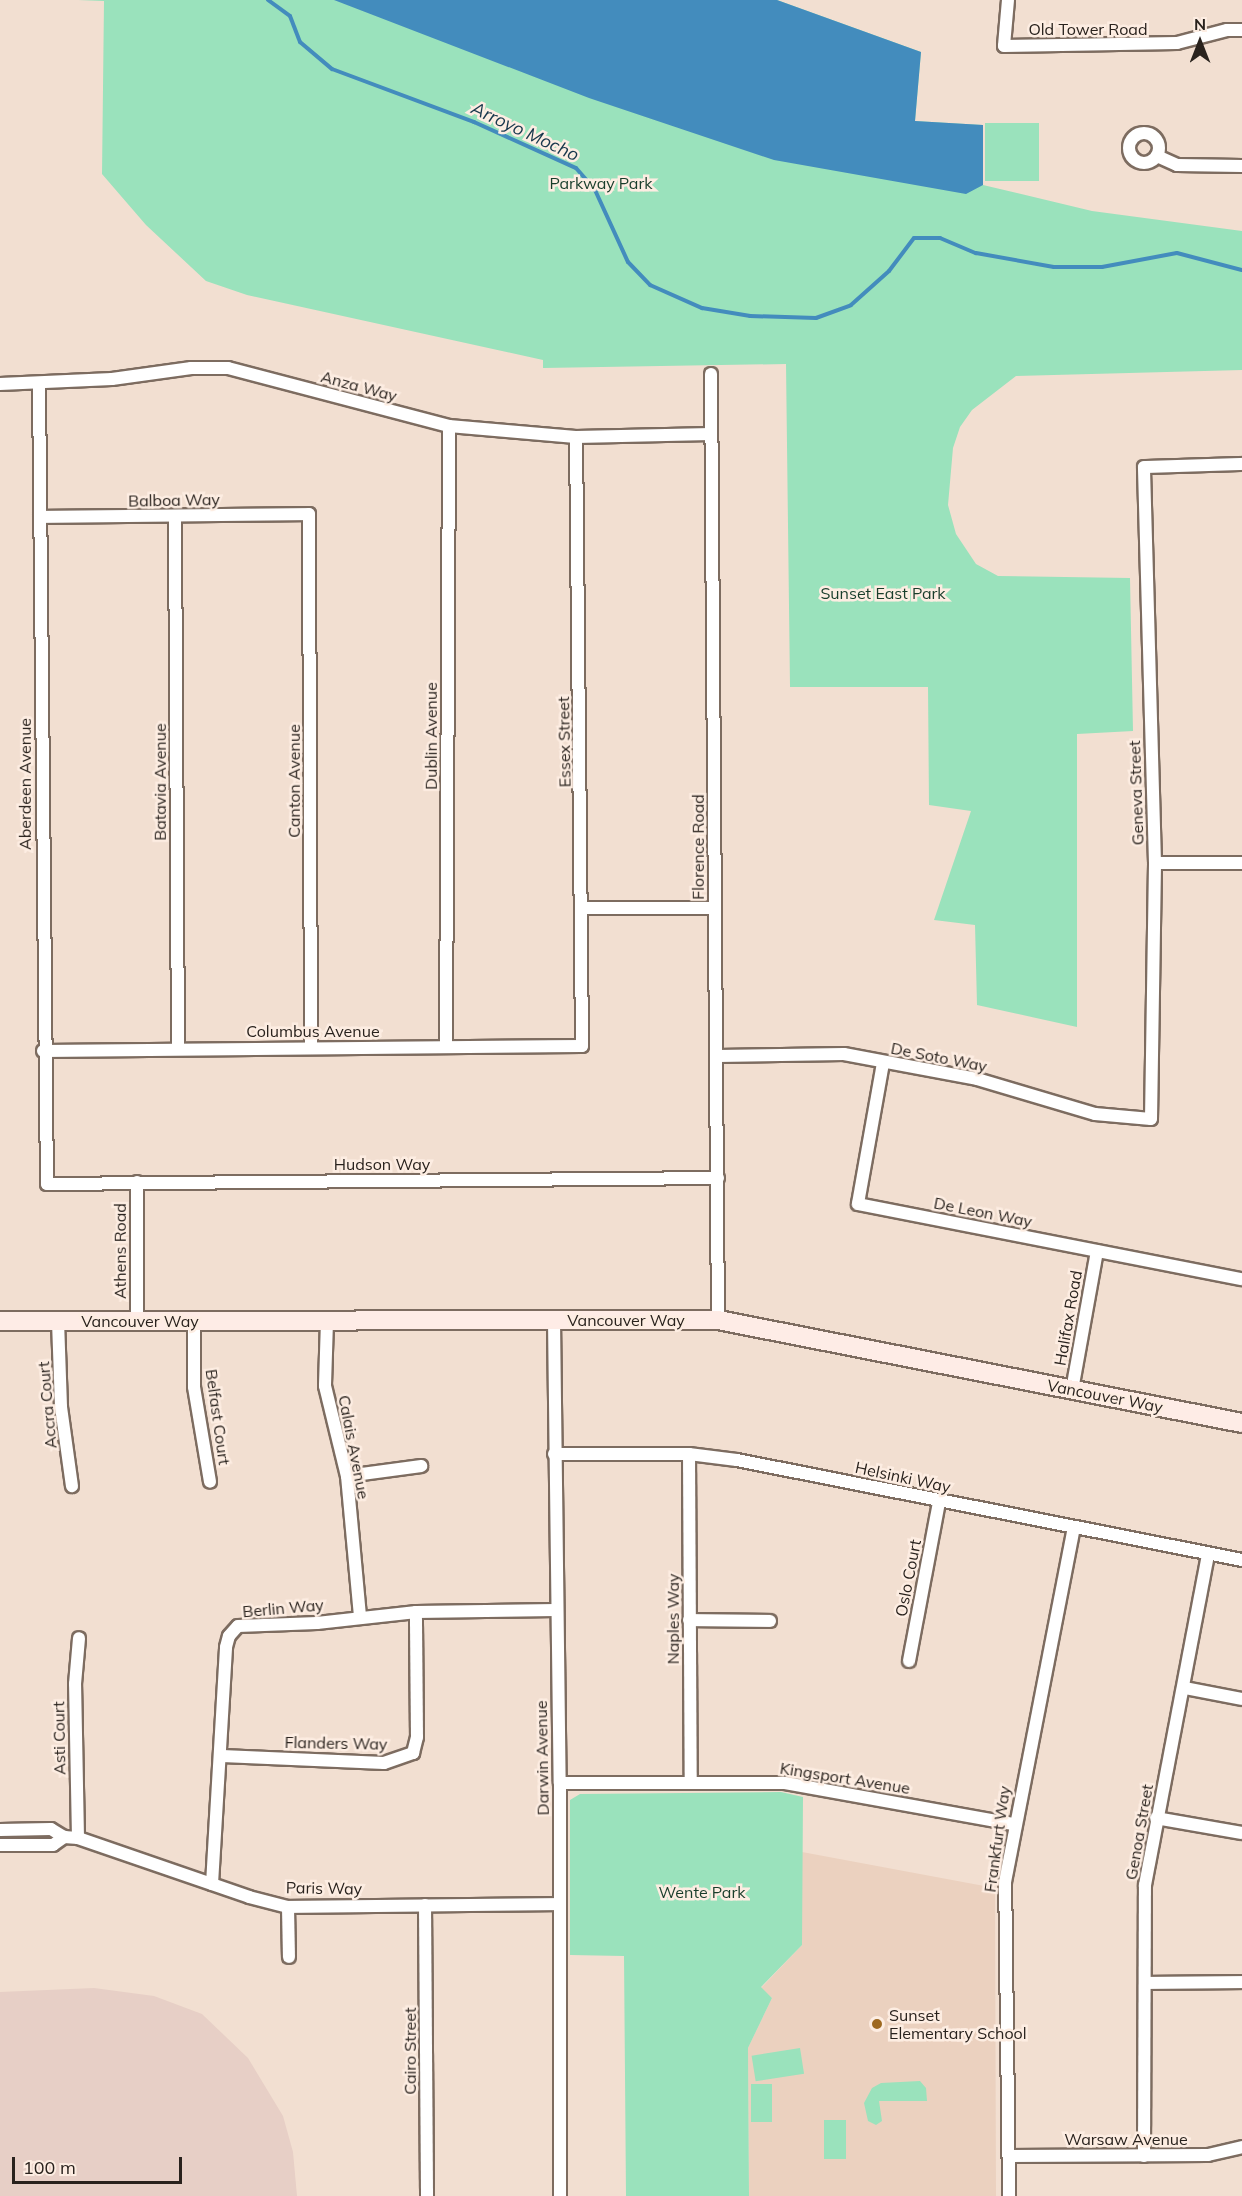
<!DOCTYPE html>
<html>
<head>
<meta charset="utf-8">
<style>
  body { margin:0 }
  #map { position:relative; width:1242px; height:2196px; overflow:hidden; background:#f2dfd1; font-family:Mulish,sans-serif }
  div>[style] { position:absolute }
  .commercial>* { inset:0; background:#e7cfc6 }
  .built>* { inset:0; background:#ebd1bf }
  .green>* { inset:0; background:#9ae2bc; transform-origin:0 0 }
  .water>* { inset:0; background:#438cbd }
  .stream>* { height:4px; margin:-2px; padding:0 2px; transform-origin:2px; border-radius:2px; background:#438cbd }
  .roads { filter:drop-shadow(2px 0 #7d6c60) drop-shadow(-2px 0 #7d6c60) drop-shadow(0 2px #7d6c60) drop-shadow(0 -2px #7d6c60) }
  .street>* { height:12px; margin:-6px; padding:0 6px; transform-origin:6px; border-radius:6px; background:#fff }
  .street>.ring { margin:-6px; padding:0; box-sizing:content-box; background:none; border:12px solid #fff; border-radius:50% }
  .secondary>* { height:18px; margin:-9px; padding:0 9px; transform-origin:9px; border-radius:9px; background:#feece6 }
  .dots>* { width:16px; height:16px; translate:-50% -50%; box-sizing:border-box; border:3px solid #fdede2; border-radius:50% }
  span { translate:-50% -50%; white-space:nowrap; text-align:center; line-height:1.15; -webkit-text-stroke:5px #fdede2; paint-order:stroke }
  .street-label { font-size:16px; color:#29221d }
  .park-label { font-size:16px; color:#183d2b }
  .poi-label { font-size:16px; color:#29221d }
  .left { translate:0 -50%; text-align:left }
  .water-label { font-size:18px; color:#17374c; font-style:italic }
  .north { position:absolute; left:1170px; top:12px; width:60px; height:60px; -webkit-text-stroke:4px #fdede2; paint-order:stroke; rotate:0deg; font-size:16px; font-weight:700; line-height:24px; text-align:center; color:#29221d }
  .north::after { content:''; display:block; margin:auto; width:21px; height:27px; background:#29221d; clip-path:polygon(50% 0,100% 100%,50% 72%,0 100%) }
  .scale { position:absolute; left:12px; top:2157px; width:170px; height:27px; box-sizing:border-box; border:3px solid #29221d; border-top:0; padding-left:8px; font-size:18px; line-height:21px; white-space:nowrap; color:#29221d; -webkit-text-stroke:4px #fdede2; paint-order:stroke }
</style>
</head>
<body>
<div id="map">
  <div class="commercial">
    <i style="clip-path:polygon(94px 1988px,154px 1996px,202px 2014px,248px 2058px,283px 2116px,293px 2152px,297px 2196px,0 2196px,0 1992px)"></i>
  </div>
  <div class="built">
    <i style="clip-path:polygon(802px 1852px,995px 1888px,996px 2196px,749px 2196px,748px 2048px,772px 1998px,761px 1988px,802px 1945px)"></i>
  </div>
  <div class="green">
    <i style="clip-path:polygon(78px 0,777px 0,921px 52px,915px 121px,983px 125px,983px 185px,1092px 211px,1242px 231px,1242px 370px,1016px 376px,972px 410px,960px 427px,953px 448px,948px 505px,956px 534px,976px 564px,998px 576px,1130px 578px,1133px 731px,1077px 734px,1077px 1027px,977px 1005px,975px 925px,934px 920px,971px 811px,929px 805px,928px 687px,790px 687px,786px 364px,543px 368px,543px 360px,247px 295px,206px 281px,146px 225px,102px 174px,104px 1px)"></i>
    <i style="left:985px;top:123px;width:54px;height:58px"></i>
    <i style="clip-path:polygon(781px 1792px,803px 1797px,802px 1945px,761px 1987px,772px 1998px,748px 2048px,749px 2196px,626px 2196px,624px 1956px,570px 1955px,570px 1800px,580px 1794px)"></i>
    <i style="left:800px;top:2048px;width:26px;height:49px;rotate:81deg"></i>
    <i style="clip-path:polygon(920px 2081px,926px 2088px,927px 2101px,879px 2101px,882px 2121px,876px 2125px,868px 2121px,864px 2103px,872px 2088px,881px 2083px)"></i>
    <i style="left:751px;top:2084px;width:21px;height:38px"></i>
    <i style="left:824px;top:2120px;width:22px;height:39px"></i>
  </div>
  <div class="water">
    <i style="clip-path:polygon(334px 0,777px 0,921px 52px,915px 121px,983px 125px,983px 185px,966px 194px,774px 160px,589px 98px)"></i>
  </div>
  <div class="stream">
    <i style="left:268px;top:0;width:27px;rotate:36deg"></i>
    <i style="left:290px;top:16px;width:28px;rotate:69deg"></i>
    <i style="left:300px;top:42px;width:42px;rotate:40.2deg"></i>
    <i style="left:332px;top:69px;width:152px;rotate:20.5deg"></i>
    <i style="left:474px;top:122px;width:112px;rotate:24.3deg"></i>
    <i style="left:576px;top:168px;width:29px;rotate:49deg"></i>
    <i style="left:595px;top:190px;width:79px;rotate:65.4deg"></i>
    <i style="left:628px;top:262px;width:32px;rotate:46deg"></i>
    <i style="left:650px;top:285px;width:57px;rotate:23.9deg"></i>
    <i style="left:702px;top:308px;width:49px;rotate:9.5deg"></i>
    <i style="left:750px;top:316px;width:66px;rotate:1.7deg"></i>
    <i style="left:816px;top:318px;width:37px;rotate:-20deg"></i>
    <i style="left:851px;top:305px;width:51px;rotate:-41.8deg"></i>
    <i style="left:889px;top:271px;width:41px;rotate:-52.9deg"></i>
    <i style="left:914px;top:238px;width:26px"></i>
    <i style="left:940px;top:238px;width:39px;rotate:23deg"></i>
    <i style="left:976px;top:253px;width:79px;rotate:10.2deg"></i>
    <i style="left:1054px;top:267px;width:48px"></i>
    <i style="left:1102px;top:267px;width:76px;rotate:-10.6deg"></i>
    <i style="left:1177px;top:253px;width:67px;rotate:14.7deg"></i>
  </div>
  <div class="roads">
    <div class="street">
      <i style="left:1008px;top:0;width:46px;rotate:95deg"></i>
      <i style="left:1004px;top:46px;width:173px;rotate:-1deg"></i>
      <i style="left:1177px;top:43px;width:52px;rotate:-14.6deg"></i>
      <i style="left:1227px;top:30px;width:15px"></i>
      <i class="ring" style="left:1129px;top:133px;width:18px;height:18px"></i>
      <i style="left:1157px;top:156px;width:22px;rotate:24deg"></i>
      <i style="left:1177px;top:165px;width:65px;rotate:0.9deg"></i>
      <i style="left:711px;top:374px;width:946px;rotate:89.58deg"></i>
      <i style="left:0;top:384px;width:112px;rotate:-2.6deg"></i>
      <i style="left:112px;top:379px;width:80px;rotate:-7.9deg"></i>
      <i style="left:191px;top:368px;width:37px"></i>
      <i style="left:228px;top:368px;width:228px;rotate:14.7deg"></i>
      <i style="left:449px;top:426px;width:127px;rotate:5deg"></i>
      <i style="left:576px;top:437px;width:135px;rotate:-1.3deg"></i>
      <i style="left:39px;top:385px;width:799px;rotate:89.43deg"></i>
      <i style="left:47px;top:1184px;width:671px;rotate:-0.51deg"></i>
      <i style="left:40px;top:517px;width:269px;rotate:-0.6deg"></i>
      <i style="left:309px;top:514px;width:534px;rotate:89.79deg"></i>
      <i style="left:175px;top:517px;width:530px;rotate:89.68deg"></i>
      <i style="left:1155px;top:863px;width:87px"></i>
      <i style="left:583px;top:908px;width:132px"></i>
      <i style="left:446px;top:1046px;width:620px;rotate:-89.72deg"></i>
      <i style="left:43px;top:1051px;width:539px;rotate:-0.53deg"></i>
      <i style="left:582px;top:1046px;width:609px;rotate:-90.56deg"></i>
      <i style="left:718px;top:1056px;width:126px;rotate:-0.9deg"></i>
      <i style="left:844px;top:1054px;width:135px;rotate:10.6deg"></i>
      <i style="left:977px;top:1079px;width:123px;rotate:16.5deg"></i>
      <i style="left:1095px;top:1114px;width:56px;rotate:5.1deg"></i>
      <i style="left:1151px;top:1119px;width:256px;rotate:-89.1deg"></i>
      <i style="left:1155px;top:863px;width:396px;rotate:-91.6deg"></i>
      <i style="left:1144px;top:467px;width:98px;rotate:-1.8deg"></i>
      <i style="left:883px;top:1063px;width:143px;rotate:100.1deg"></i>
      <i style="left:858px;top:1204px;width:391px;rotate:11.1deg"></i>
      <i style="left:137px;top:1182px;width:138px;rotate:90deg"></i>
      <i style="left:194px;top:1320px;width:67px;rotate:90deg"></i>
      <i style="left:194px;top:1387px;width:96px;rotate:80.4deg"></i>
      <i style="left:554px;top:1320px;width:463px;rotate:89.3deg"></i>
      <i style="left:560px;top:1783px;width:413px;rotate:90deg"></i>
      <i style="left:58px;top:1321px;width:86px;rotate:88deg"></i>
      <i style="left:61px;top:1407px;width:80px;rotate:82.1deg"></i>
      <i style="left:327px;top:1321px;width:65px;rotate:91.8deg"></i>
      <i style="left:325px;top:1386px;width:93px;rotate:76.3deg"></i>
      <i style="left:347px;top:1476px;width:141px;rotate:84.7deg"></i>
      <i style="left:1072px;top:1390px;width:141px;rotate:-79.8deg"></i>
      <i style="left:554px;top:1454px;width:135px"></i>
      <i style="left:689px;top:1454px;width:48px;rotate:7.1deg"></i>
      <i style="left:737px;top:1460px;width:515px;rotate:11.2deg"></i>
      <i style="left:689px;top:1454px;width:329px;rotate:89.7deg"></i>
      <i style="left:347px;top:1476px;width:75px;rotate:-7.7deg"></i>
      <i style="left:689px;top:1620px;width:81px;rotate:0.7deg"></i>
      <i style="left:909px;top:1661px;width:162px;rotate:-79.3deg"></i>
      <i style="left:1185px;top:1688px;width:58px;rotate:10.9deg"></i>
      <i style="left:222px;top:1756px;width:162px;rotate:2.5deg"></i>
      <i style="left:384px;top:1763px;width:31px;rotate:-19deg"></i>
      <i style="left:413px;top:1753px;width:16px;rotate:-76deg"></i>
      <i style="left:417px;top:1737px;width:125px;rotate:-90.5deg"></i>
      <i style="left:560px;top:1783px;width:225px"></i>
      <i style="left:785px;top:1783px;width:233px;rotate:10.2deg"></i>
      <i style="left:1156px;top:1818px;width:87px;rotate:9.9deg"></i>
      <i style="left:0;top:1830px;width:51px;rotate:-1.1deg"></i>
      <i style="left:51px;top:1829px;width:15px;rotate:32deg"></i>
      <i style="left:64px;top:1837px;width:14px;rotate:4deg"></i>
      <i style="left:78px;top:1838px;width:181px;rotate:19deg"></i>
      <i style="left:249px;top:1897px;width:40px;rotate:14.4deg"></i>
      <i style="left:288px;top:1907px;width:270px;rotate:-0.6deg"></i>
      <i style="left:78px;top:1838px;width:154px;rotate:-91.1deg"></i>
      <i style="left:75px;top:1684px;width:46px;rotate:-85deg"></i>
      <i style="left:0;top:1845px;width:53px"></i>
      <i style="left:53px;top:1845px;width:14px;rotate:-36deg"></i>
      <i style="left:212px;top:1884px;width:237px;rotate:-86.6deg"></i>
      <i style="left:226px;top:1647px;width:11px;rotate:-75deg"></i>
      <i style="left:229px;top:1636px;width:13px;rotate:-48deg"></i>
      <i style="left:238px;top:1626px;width:79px;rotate:-2.2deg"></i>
      <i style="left:317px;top:1623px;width:100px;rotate:-6.3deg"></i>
      <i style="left:416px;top:1612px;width:140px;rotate:-0.8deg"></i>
      <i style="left:425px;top:1905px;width:291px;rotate:89.6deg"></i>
      <i style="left:288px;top:1907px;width:50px;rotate:88.9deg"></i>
      <i style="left:1147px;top:1983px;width:95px;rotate:-0.6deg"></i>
      <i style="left:1009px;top:2156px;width:199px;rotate:-0.3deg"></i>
      <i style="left:1208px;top:2155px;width:35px;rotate:-13deg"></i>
      <i style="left:1144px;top:2156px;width:271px;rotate:-89.8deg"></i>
      <i style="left:1145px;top:1885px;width:337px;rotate:-79.2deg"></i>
      <i style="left:1009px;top:2196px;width:314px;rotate:-90.7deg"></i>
      <i style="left:1005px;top:1882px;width:361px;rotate:-79deg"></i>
    </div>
    <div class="secondary">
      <i style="left:0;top:1321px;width:718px;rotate:-0.08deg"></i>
      <i style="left:718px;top:1320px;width:534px;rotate:11.12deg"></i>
    </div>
  </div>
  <div class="dots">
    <i style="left:877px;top:2024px;background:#9e6921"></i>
  </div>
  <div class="street-label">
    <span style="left:1088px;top:29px">Old Tower Road</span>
    <span style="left:359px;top:386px;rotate:15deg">Anza Way</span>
    <span style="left:174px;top:500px;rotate:-1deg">Balboa Way</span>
    <span style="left:431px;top:736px;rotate:-90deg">Dublin Avenue</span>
    <span style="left:564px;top:742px;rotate:-91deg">Essex Street</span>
    <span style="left:294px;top:781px;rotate:-90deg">Canton Avenue</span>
    <span style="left:160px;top:782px;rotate:-90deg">Batavia Avenue</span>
    <span style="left:25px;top:784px;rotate:-90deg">Aberdeen Avenue</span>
    <span style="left:1136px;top:793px;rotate:-92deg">Geneva Street</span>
    <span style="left:698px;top:847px;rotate:-90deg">Florence Road</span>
    <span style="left:313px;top:1031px">Columbus Avenue</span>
    <span style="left:939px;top:1057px;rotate:11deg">De Soto Way</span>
    <span style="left:382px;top:1164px">Hudson Way</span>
    <span style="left:983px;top:1212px;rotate:11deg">De Leon Way</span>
    <span style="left:120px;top:1251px;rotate:-90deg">Athens Road</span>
    <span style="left:1068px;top:1318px;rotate:-80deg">Halifax Road</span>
    <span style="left:626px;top:1320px">Vancouver Way</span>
    <span style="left:140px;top:1321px">Vancouver Way</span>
    <span style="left:1105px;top:1396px;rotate:11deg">Vancouver Way</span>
    <span style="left:47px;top:1405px;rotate:-95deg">Accra Court</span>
    <span style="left:218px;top:1417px;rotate:82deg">Belfast Court</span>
    <span style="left:354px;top:1447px;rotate:79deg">Calais Avenue</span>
    <span style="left:903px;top:1477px;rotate:12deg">Helsinki Way</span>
    <span style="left:908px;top:1578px;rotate:-79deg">Oslo Court</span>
    <span style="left:283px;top:1608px;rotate:-5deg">Berlin Way</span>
    <span style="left:673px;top:1619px;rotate:-90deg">Naples Way</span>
    <span style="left:59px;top:1738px;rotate:-91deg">Asti Court</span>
    <span style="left:336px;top:1743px;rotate:1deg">Flanders Way</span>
    <span style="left:542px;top:1758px;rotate:-91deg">Darwin Avenue</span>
    <span style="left:845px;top:1778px;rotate:9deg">Kingsport Avenue</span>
    <span style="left:1139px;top:1832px;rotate:-80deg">Genoa Street</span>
    <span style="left:997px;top:1839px;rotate:-82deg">Frankfurt Way</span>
    <span style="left:324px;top:1888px;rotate:1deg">Paris Way</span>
    <span style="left:410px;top:2051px;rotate:-90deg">Cairo Street</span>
    <span style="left:1126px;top:2139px">Warsaw Avenue</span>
  </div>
  <div class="park-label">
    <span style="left:601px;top:183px">Parkway Park</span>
    <span style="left:883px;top:593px">Sunset East Park</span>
    <span style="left:702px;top:1892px">Wente Park</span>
  </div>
  <div class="poi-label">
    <span class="left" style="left:889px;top:2024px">Sunset<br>Elementary School</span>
  </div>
  <div class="water-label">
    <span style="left:525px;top:132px;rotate:25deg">Arroyo Mocho</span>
  </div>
  <div class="north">N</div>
  <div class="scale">100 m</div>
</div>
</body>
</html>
